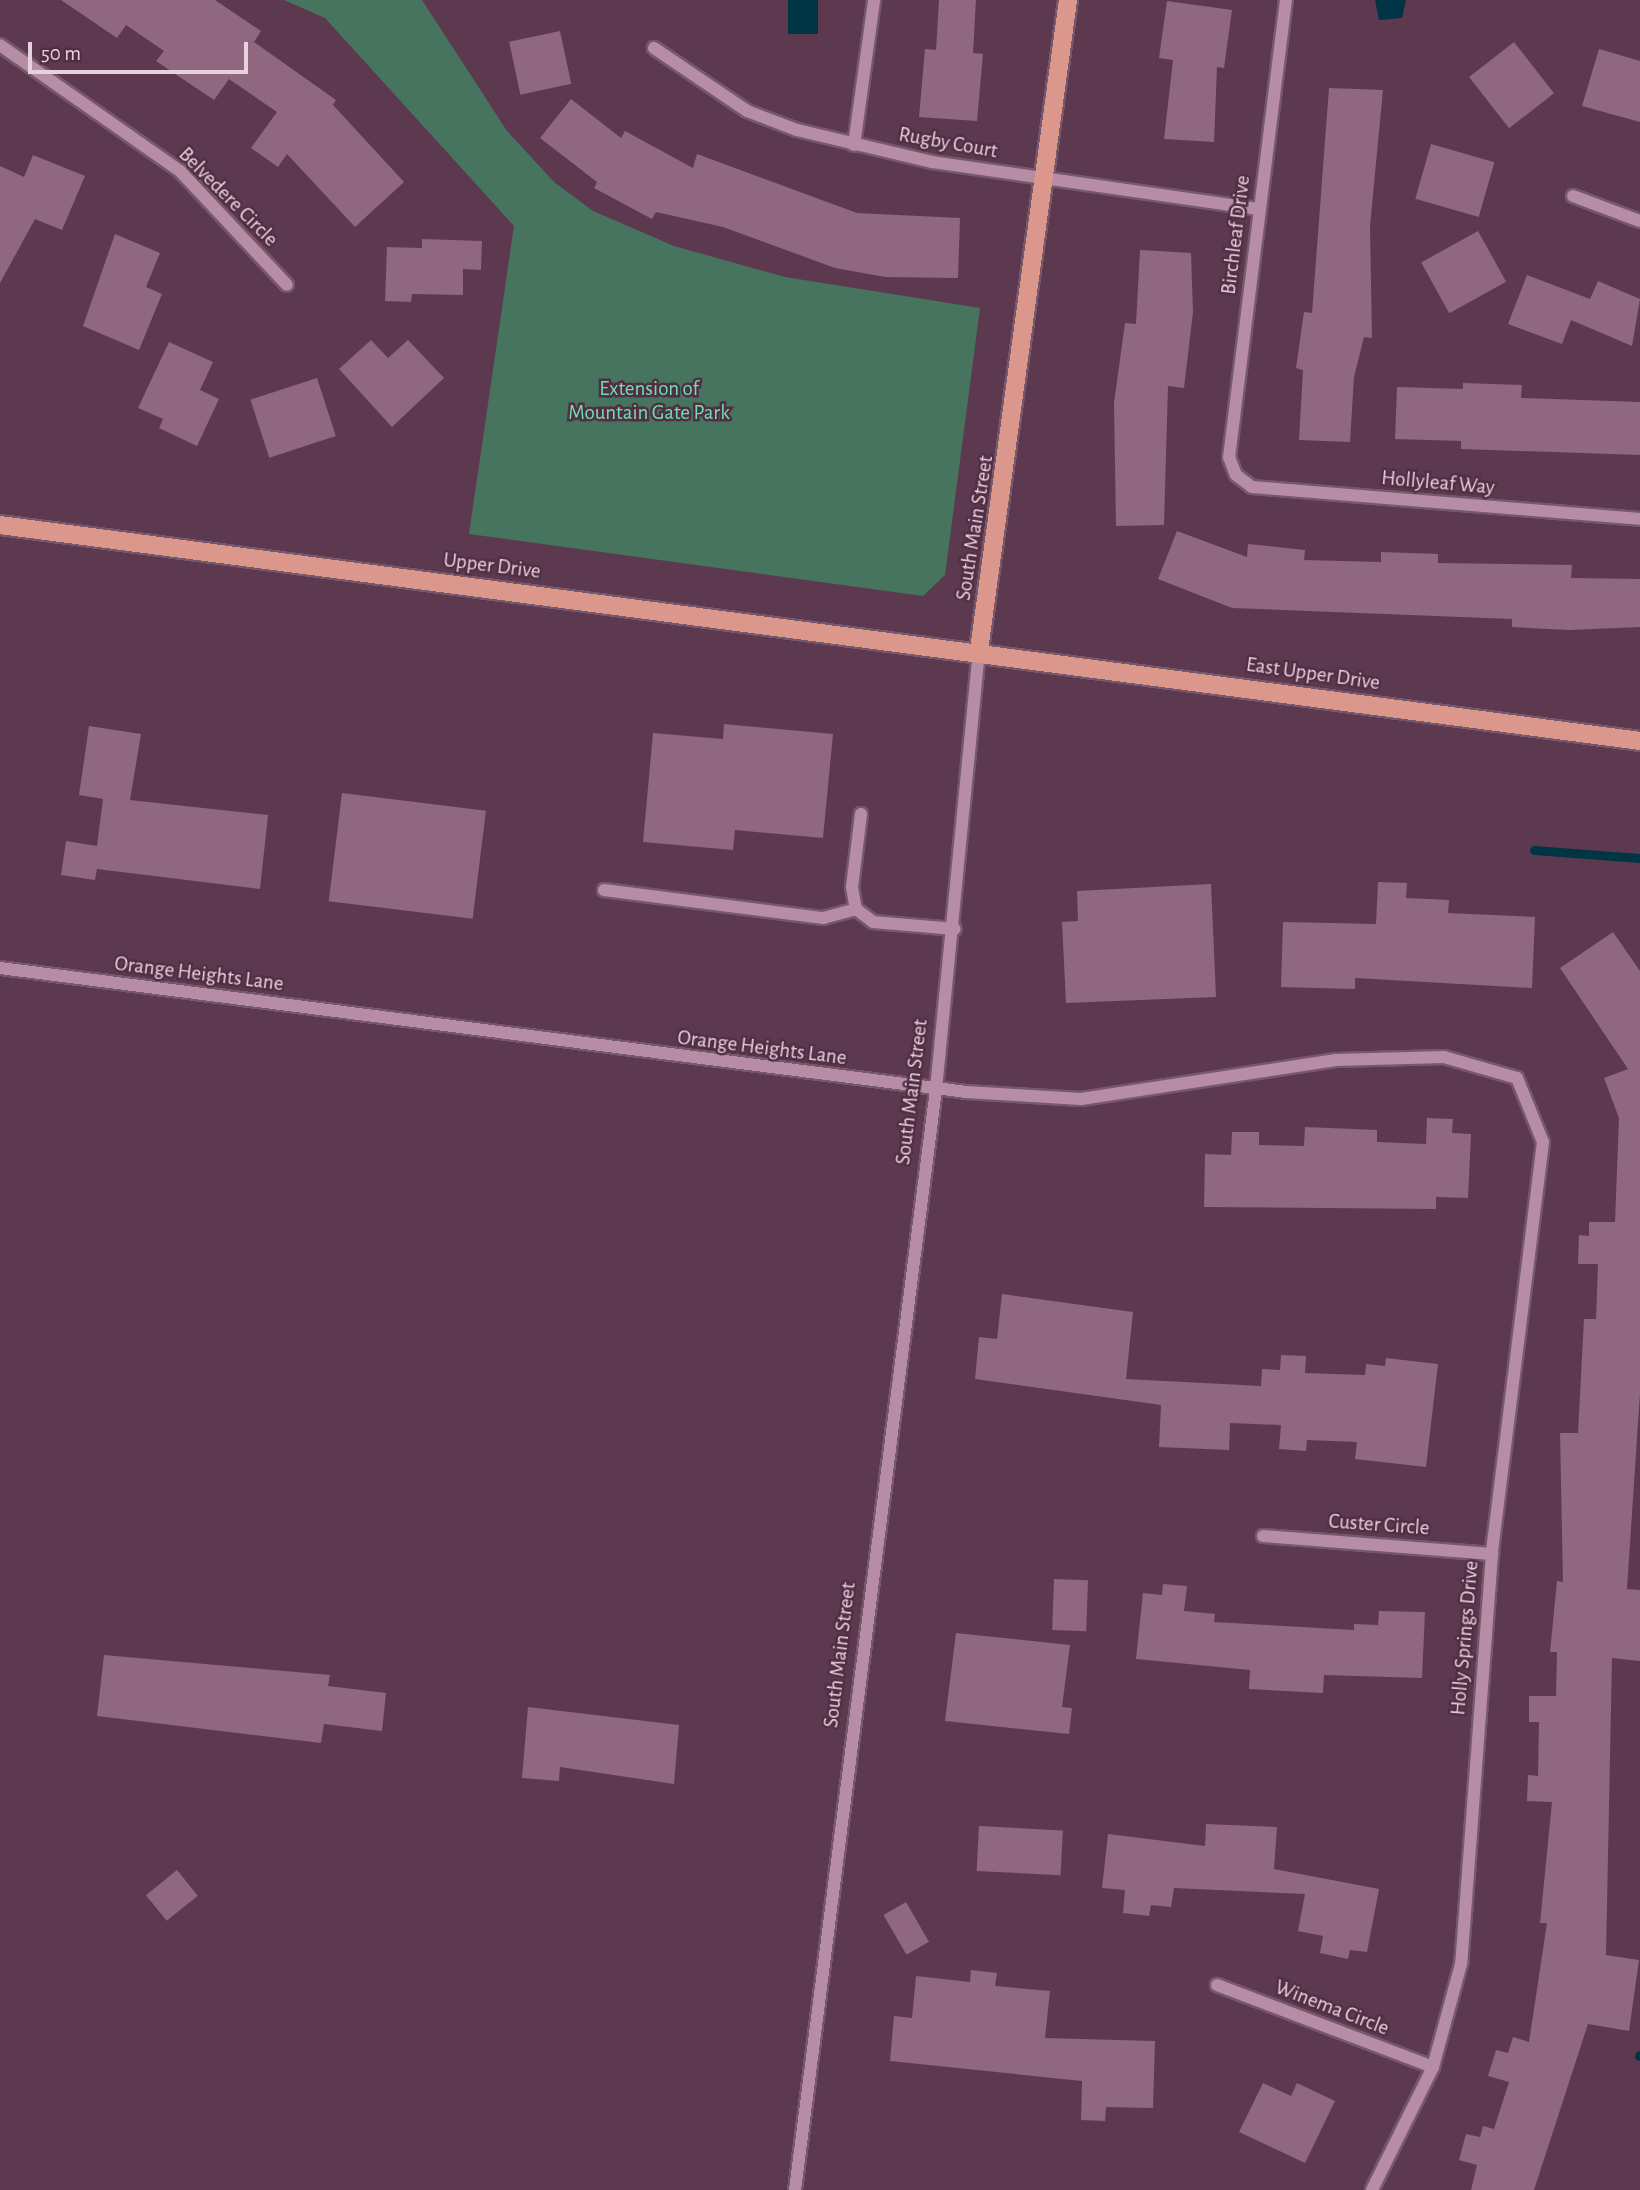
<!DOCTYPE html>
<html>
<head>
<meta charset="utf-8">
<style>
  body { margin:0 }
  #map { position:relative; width:1640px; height:2190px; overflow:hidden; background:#5d394f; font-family:"Alegreya Sans",sans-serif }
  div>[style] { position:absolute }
  .green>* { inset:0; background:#47745f }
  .water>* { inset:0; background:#003545; transform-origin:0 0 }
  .stream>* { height:9px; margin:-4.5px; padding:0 4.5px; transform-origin:4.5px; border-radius:4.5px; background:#003545 }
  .building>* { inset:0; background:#8f677f; transform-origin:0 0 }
  .roads { filter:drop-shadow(2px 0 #76586a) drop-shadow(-2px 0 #76586a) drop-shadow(0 2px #76586a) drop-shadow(0 -2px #76586a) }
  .minor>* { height:12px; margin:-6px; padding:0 6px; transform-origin:6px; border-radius:6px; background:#b78da6 }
  .major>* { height:18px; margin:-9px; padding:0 9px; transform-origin:9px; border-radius:9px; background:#dc978c }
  span { translate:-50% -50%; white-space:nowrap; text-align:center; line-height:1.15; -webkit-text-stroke:5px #522e44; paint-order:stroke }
  .street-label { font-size:21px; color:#e8d1de }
  .park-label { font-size:21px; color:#6de0af }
  .scale { position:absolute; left:28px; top:42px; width:220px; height:32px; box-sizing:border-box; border:4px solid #e8d1de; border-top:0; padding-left:9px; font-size:21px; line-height:24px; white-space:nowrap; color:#e8d1de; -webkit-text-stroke:5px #522e44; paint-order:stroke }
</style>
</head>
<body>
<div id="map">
  <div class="green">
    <i style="clip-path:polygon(284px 0,422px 0,507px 131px,554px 182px,593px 211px,674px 246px,785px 277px,980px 308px,945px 575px,923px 596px,469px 534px,514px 226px,325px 18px)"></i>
  </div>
  <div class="water">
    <i style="left:788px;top:0;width:30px;height:34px"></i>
    <i style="clip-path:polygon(1375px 0,1406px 0,1402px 18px,1379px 20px)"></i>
  </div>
  <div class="stream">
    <i style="left:1534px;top:850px;width:106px;rotate:4.3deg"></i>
    <i style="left:1639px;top:2056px;width:1px;rotate:-45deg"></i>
  </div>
  <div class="building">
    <i style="clip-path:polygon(61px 0,215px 0,261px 31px,254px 42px,336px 100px,333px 105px,404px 182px,355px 227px,287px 154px,278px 167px,251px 148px,277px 112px,229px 79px,214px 100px,156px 61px,164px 51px,126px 25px,117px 38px)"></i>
    <i style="clip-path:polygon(939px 0,976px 0,973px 53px,983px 54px,977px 121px,919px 117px,925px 49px,936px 50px)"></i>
    <i style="clip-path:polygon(1167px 1px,1232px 10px,1224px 68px,1217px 67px,1214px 142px,1164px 139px,1173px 60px,1159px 58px)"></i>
    <i style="left:560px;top:31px;width:54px;height:52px;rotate:78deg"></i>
    <i style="left:1514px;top:42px;width:65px;height:57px;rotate:52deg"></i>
    <i style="clip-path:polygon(1599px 49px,1640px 61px,1640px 122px,1582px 106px)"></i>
    <i style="clip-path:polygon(1329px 88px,1383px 90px,1370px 226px,1372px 338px,1364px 337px,1354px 377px,1350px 442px,1299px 440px,1303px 370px,1296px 368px,1304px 312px,1312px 313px)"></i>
    <i style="clip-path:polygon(571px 99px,621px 138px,625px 131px,693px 168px,697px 154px,857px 213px,960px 218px,958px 278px,885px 277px,835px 268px,723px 227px,656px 212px,652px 219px,594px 188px,597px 182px,540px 138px)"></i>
    <i style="left:1431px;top:144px;width:66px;height:57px;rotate:16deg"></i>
    <i style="clip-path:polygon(33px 155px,85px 176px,62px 230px,35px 219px,0 283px,0 166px,24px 177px)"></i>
    <i style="left:1478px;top:231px;width:58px;height:65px;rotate:61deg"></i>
    <i style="clip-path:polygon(115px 234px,160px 253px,146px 287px,162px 294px,139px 350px,83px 326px)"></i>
    <i style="clip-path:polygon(422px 239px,482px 241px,481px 270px,463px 269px,463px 295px,412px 294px,411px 302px,385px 301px,387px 247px,422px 248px)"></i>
    <i style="clip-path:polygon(1140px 250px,1191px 253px,1193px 312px,1184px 388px,1168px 386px,1164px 525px,1116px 526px,1114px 403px,1125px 323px,1136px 324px)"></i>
    <i style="clip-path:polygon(1527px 275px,1590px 299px,1598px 281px,1640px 299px,1632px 346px,1571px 320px,1562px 344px,1508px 324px)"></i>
    <i style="clip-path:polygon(371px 340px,388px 358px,408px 340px,444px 378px,392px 427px,339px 369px)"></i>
    <i style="clip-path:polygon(169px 342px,213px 362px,200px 390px,219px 399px,197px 446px,159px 428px,163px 419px,138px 408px)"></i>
    <i style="left:317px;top:378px;width:61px;height:70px;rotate:72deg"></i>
    <i style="clip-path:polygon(1463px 383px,1522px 385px,1521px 398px,1640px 402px,1640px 455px,1461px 449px,1461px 441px,1395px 439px,1397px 387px,1463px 389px)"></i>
    <i style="clip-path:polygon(1177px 531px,1247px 557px,1248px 544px,1305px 550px,1304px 560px,1381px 562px,1381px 552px,1438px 554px,1438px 563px,1572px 565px,1571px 578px,1640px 579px,1640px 627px,1569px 630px,1512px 627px,1512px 619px,1232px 608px,1158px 579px)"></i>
    <i style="clip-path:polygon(724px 724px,833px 734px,823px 838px,735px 830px,733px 850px,643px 842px,653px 733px,723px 739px)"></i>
    <i style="clip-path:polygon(89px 726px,141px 734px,130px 800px,268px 815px,260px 889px,97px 869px,95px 880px,61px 875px,66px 841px,97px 846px,103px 799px,79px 795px)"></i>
    <i style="left:342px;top:793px;width:145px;height:109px;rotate:7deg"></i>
    <i style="clip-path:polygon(1378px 882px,1407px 883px,1406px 898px,1449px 900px,1448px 913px,1535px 917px,1532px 988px,1355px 978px,1355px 989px,1281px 987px,1283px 922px,1376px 924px)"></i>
    <i style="clip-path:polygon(1211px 884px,1216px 997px,1066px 1003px,1062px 922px,1078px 921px,1077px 891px)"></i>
    <i style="clip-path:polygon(1613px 932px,1640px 971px,1640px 1393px,1627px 1589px,1640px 1590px,1640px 1661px,1612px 1658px,1606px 1955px,1639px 1960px,1629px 2031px,1588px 2024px,1534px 2190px,1471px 2190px,1477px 2165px,1459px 2160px,1466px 2134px,1480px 2137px,1483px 2126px,1494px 2129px,1509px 2082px,1488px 2076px,1496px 2050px,1508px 2053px,1513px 2037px,1529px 2042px,1547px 1923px,1540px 1923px,1552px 1802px,1527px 1801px,1528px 1775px,1538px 1776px,1539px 1722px,1529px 1722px,1529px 1696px,1556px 1696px,1557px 1652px,1550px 1652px,1557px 1581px,1563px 1582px,1560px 1433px,1578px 1433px,1584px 1319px,1596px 1319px,1598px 1264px,1578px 1264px,1579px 1235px,1589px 1236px,1589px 1222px,1615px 1222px,1619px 1118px,1604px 1078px,1628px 1069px,1560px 968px)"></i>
    <i style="clip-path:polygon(1427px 1118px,1453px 1119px,1452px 1133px,1471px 1134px,1468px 1198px,1436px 1197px,1436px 1209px,1204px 1207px,1205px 1154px,1231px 1155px,1232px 1132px,1259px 1132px,1259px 1145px,1304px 1146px,1305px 1127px,1377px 1130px,1377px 1142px,1426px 1144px)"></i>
    <i style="clip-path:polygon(1002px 1294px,1133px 1312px,1126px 1379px,1261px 1386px,1262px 1369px,1280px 1370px,1281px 1355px,1306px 1356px,1305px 1373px,1365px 1375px,1366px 1364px,1385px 1366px,1386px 1358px,1438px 1364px,1426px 1467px,1355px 1459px,1357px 1442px,1307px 1440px,1306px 1451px,1279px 1449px,1281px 1425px,1230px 1423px,1229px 1450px,1159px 1447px,1161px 1405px,975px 1379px,979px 1337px,997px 1339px)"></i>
    <i style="left:1054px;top:1579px;width:34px;height:51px;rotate:2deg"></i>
    <i style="clip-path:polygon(1163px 1584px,1187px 1586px,1184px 1611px,1215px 1614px,1214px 1622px,1354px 1630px,1354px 1624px,1378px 1625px,1379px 1611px,1425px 1612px,1422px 1678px,1324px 1675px,1323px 1693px,1249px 1689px,1250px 1670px,1136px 1659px,1143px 1593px,1162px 1595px)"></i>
    <i style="clip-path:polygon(956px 1633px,1070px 1645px,1062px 1707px,1072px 1708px,1069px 1734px,945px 1721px)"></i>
    <i style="clip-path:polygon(104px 1655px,330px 1675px,328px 1686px,386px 1693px,382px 1731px,324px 1724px,321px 1743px,97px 1716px)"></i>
    <i style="clip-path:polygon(528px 1707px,679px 1725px,674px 1784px,560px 1767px,559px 1781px,522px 1778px)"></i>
    <i style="clip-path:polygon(1206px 1824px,1277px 1827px,1274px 1869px,1379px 1889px,1367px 1952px,1350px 1950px,1348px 1959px,1320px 1953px,1323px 1936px,1298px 1931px,1305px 1894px,1174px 1888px,1171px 1907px,1151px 1905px,1149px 1916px,1123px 1913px,1125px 1890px,1102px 1888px,1108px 1834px,1205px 1846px)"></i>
    <i style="left:979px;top:1826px;width:84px;height:45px;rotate:3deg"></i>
    <i style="left:177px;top:1870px;width:33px;height:40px;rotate:51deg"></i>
    <i style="left:906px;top:1902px;width:46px;height:26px;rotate:60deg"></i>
    <i style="clip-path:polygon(971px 1970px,997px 1973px,995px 1986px,1050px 1991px,1045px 2038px,1155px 2041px,1153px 2108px,1106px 2107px,1105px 2121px,1081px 2120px,1082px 2081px,890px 2061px,894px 2016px,912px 2018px,916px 1976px,970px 1982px)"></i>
    <i style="clip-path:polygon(1263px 2083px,1291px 2096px,1297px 2083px,1335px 2101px,1305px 2163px,1239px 2132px)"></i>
  </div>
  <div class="roads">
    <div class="minor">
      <i style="left:1286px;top:0;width:461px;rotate:97.1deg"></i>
      <i style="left:1229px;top:457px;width:19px;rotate:69deg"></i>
      <i style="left:1236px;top:475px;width:20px;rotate:37deg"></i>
      <i style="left:1252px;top:487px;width:389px;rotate:4.7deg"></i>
      <i style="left:0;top:45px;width:220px;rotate:35deg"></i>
      <i style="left:180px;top:171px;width:156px;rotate:46.8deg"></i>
      <i style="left:654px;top:48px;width:112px;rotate:34.1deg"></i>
      <i style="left:747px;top:111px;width:53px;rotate:20.8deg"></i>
      <i style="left:797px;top:130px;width:139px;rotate:13.3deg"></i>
      <i style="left:932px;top:162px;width:329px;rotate:8.2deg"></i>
      <i style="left:854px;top:145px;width:146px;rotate:-82.1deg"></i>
      <i style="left:1573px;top:196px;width:72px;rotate:20.5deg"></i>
      <i style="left:861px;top:814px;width:74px;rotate:97deg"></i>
      <i style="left:852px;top:887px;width:22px;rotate:80deg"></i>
      <i style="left:856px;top:909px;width:21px;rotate:37deg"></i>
      <i style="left:873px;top:922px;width:82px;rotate:4.9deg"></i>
      <i style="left:604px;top:890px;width:221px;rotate:7.3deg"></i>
      <i style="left:823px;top:918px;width:34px;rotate:-15deg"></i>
      <i style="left:0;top:968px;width:974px;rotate:7.31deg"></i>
      <i style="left:966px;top:1092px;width:115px;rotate:3.5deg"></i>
      <i style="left:1081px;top:1099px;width:258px;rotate:-8.7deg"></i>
      <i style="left:1336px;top:1060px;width:108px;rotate:-1.6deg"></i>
      <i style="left:1444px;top:1057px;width:76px;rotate:16deg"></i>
      <i style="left:1517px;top:1078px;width:69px;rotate:67.9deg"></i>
      <i style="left:1543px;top:1142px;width:415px;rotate:97.1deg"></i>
      <i style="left:1492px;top:1554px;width:411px;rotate:94.3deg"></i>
      <i style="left:1461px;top:1964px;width:107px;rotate:105.2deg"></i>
      <i style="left:1433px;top:2067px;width:137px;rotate:116.4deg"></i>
      <i style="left:1263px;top:1536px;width:230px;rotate:4.5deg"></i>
      <i style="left:1217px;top:1985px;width:231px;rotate:20.8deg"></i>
      <i style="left:795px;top:2190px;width:1110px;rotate:-82.7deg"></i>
      <i style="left:936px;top:1089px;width:441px;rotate:-84.4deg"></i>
    </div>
    <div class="major">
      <i style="left:0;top:525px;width:1654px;rotate:7.5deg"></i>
      <i style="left:979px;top:650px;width:656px;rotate:-82.2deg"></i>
    </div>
  </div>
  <div class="street-label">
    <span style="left:948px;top:143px;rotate:10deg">Rugby Court</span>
    <span style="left:228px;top:197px;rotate:45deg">Belvedere Circle</span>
    <span style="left:1236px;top:235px;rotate:-83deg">Birchleaf Drive</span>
    <span style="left:1438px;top:483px;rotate:5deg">Hollyleaf Way</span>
    <span style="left:975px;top:528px;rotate:-81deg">South Main Street</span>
    <span style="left:492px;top:566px;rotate:7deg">Upper Drive</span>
    <span style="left:1313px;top:674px;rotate:8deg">East Upper Drive</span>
    <span style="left:199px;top:974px;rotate:7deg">Orange Heights Lane</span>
    <span style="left:762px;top:1048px;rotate:7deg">Orange Heights Lane</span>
    <span style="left:912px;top:1092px;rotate:-83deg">South Main Street</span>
    <span style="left:1379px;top:1525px;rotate:4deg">Custer Circle</span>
    <span style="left:1465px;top:1638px;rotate:-85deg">Holly Springs Drive</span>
    <span style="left:840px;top:1655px;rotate:-83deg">South Main Street</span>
    <span style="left:1332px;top:2008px;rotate:21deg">Winema Circle</span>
  </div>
  <div class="park-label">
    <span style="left:649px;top:401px">Extension of<br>Mountain Gate Park</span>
  </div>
  <div class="scale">50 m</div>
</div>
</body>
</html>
